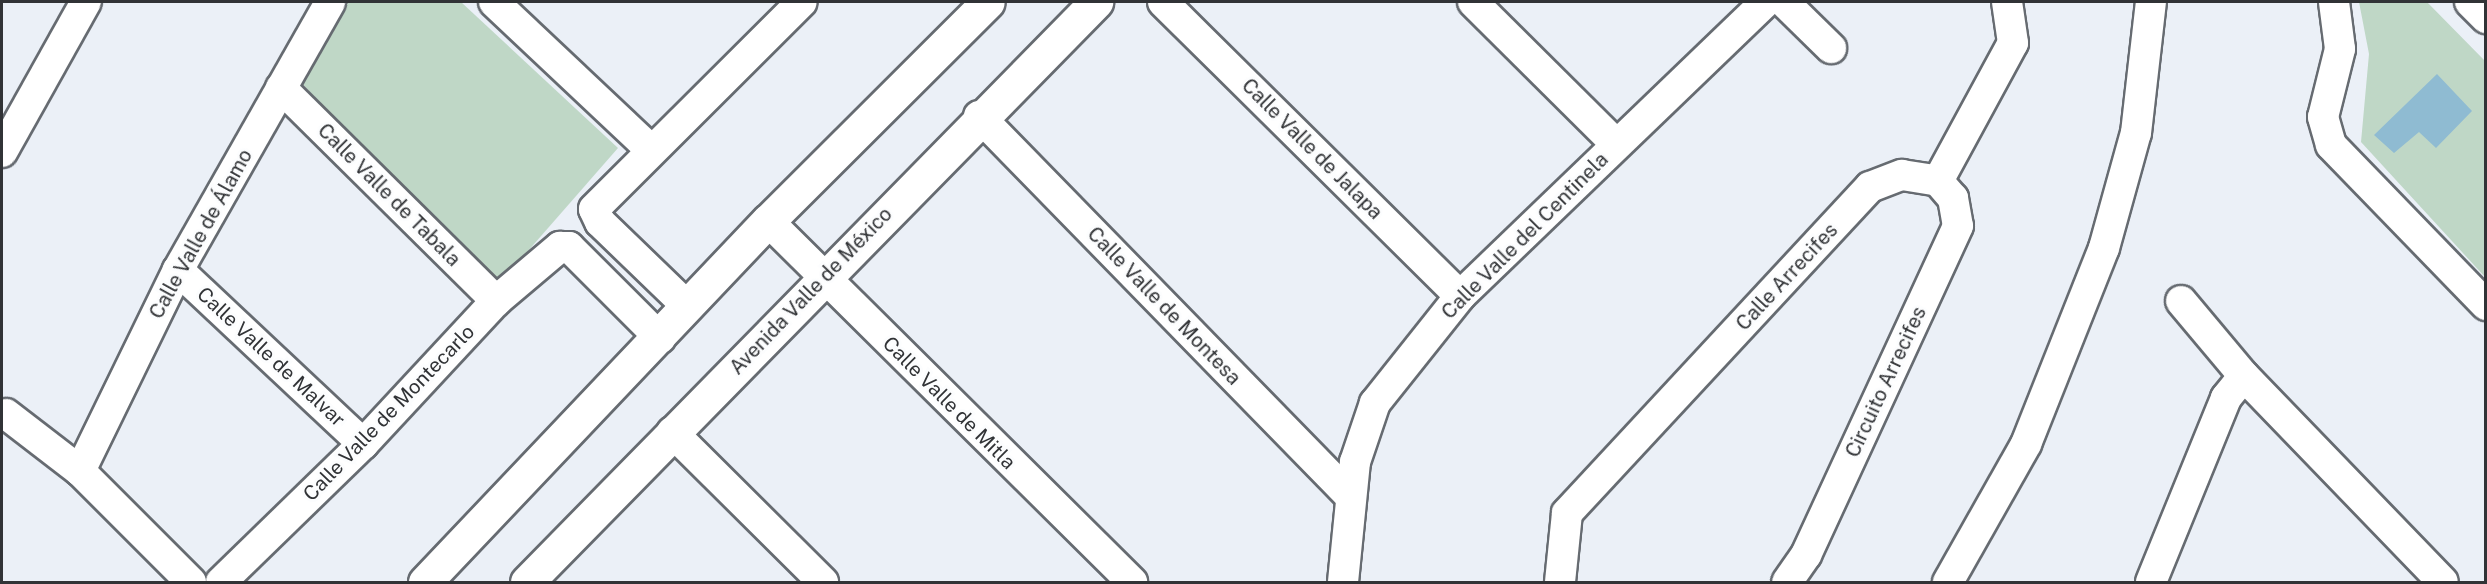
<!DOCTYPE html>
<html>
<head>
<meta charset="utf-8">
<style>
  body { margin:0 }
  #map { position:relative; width:2487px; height:584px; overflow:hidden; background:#ebf0f7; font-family:"Public Sans",sans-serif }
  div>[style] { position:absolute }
  .green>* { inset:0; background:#bfd7c6 }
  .water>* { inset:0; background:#8fbbd2 }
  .roads { filter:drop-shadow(2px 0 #666b71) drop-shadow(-2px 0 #666b71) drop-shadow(0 2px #666b71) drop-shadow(0 -2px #666b71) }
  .minor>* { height:30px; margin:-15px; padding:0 15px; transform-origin:15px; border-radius:15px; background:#fff }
  .tertiary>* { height:33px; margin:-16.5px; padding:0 16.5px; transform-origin:16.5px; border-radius:16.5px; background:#fff }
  span { translate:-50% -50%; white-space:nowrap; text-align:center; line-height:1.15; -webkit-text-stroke:6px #fcfdfe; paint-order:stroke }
  .street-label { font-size:20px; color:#313336 }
  .frame { position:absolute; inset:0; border:3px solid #313336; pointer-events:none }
</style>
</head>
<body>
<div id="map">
  <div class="green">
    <i style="clip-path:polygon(345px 2px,461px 2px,618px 148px,493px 291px,298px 79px)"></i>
    <i style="clip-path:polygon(2359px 2px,2427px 2px,2485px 61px,2485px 277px,2361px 142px,2369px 54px)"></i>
  </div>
  <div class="water">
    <i style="clip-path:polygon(2437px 74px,2472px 111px,2436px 148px,2419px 132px,2394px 153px,2374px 135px)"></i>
  </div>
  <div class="roads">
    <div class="minor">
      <i style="left:494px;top:2px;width:216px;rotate:43.3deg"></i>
      <i style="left:1163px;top:2px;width:418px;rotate:44.7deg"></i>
      <i style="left:1473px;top:2px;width:202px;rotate:44.8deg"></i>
      <i style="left:1784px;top:2px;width:66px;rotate:44.4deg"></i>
      <i style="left:2334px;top:2px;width:47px;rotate:82.7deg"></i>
      <i style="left:2340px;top:49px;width:70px;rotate:104deg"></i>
      <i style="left:2323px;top:117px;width:29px;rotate:74deg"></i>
      <i style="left:2331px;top:145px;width:223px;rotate:45.9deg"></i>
      <i style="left:2470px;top:2px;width:23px;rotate:45deg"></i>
      <i style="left:281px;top:88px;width:303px;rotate:44.7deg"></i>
      <i style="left:979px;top:116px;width:530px;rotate:45.69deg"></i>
      <i style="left:2px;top:152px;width:172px;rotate:-60.8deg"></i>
      <i style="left:1938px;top:181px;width:157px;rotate:-61.5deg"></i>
      <i style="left:2013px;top:43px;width:41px;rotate:-98.3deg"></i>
      <i style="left:768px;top:221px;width:513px;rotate:44.76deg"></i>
      <i style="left:178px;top:270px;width:254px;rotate:43.2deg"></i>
      <i style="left:2181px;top:301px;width:98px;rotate:50deg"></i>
      <i style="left:2244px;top:376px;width:286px;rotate:46deg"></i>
      <i style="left:688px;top:307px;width:122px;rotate:-136deg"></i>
      <i style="left:600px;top:222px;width:14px;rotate:-115deg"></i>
      <i style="left:594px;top:209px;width:293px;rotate:-44.9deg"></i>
      <i style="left:6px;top:414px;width:93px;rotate:37.6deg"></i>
      <i style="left:80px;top:471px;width:157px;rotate:45deg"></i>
      <i style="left:672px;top:432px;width:213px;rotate:44.8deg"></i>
      <i style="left:80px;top:471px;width:224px;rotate:-64deg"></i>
      <i style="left:178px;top:270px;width:308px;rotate:-60.4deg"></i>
      <i style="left:221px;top:582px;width:198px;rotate:-44.2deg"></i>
      <i style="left:363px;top:444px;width:195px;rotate:-47.1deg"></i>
      <i style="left:496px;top:301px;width:84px;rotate:-40.2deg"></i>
      <i style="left:560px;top:247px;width:9px"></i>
      <i style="left:569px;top:247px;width:129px;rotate:45deg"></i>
      <i style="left:1343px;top:582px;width:121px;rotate:-84.3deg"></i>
      <i style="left:1355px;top:462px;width:62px;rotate:-71.3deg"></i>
      <i style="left:1375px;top:403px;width:137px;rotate:-51.5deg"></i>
      <i style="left:1460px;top:296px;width:424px;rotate:-43.9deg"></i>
      <i style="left:1560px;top:582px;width:69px;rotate:-84.2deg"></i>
      <i style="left:1567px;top:513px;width:445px;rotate:-47.1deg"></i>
      <i style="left:1870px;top:187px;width:34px;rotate:-21deg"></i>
      <i style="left:1902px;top:175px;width:36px;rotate:9deg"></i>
      <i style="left:1938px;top:181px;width:23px;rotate:49deg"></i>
      <i style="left:1953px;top:198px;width:28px;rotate:80deg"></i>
      <i style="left:1958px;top:226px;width:362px;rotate:114.8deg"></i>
      <i style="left:1806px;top:555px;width:33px;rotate:125deg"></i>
      <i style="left:1948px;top:582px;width:159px;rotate:-60.5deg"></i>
      <i style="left:2026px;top:444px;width:211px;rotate:-68.3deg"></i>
      <i style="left:2104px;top:248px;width:119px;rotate:-74.5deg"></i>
      <i style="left:2136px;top:133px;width:132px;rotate:-83.5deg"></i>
      <i style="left:2151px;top:582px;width:199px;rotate:-67.8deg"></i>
      <i style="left:2226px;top:398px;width:28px;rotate:-51deg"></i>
    </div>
    <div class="tertiary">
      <i style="left:425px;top:582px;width:498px;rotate:-46.5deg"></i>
      <i style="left:768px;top:221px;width:310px;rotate:-44.9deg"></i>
      <i style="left:527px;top:582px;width:813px;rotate:-45.55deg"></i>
    </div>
  </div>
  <div class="street-label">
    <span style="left:1312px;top:149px;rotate:45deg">Calle Valle de Jalapa</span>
    <span style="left:389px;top:195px;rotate:45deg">Calle Valle de Tabala</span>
    <span style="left:201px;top:234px;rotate:-61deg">Calle Valle de Álamo</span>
    <span style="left:1525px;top:236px;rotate:-45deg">Calle Valle del Centinela</span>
    <span style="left:1787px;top:277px;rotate:-47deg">Calle Arrecifes</span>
    <span style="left:811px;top:291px;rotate:-46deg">Avenida Valle de México</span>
    <span style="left:1164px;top:306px;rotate:46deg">Calle Valle de Montesa</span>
    <span style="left:271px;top:357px;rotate:43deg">Calle Valle de Malvar</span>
    <span style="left:1886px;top:382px;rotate:-65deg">Circuito Arrecifes</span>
    <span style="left:949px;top:403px;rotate:45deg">Calle Valle de Mitla</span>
    <span style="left:389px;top:413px;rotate:-46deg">Calle Valle de Montecarlo</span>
  </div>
  <div class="frame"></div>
</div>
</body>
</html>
